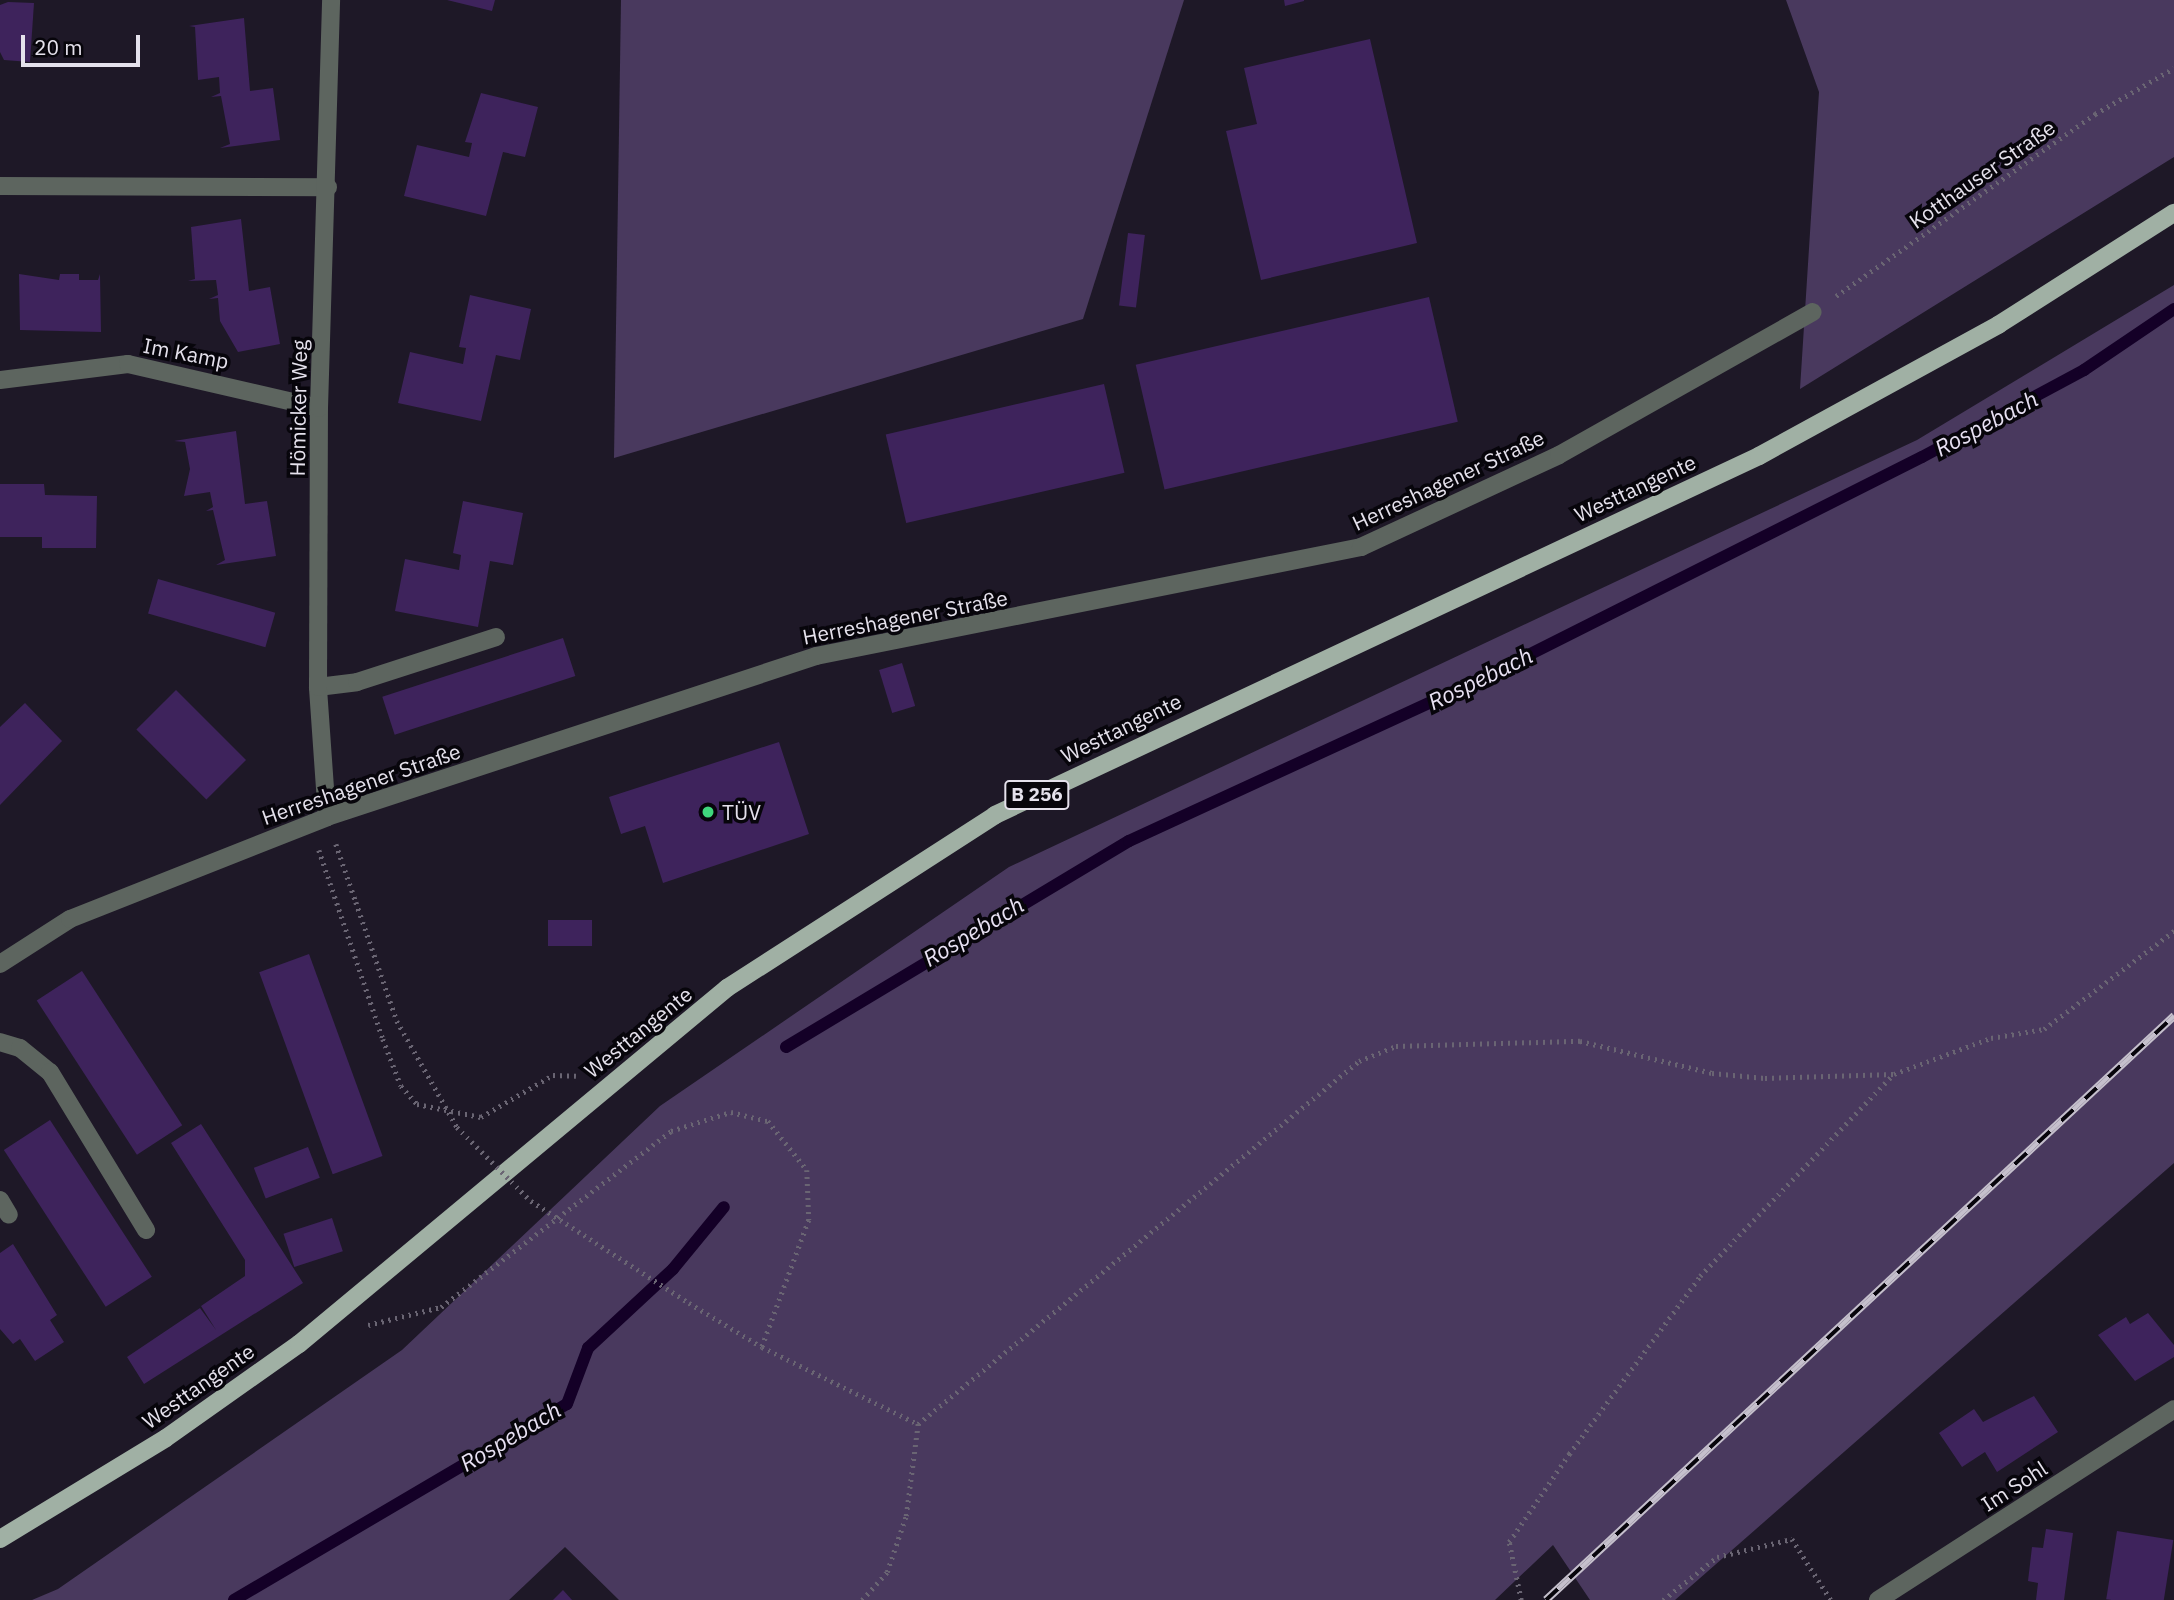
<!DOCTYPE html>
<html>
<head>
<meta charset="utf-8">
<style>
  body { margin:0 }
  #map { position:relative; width:2174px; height:1600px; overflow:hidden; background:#1e1827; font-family:"IBM Plex Sans",sans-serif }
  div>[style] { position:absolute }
  .green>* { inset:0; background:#49395e }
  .stream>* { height:12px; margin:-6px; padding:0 6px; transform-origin:6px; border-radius:6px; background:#140027 }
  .building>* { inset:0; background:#3e235c; transform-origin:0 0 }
  .path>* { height:4.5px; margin-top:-2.25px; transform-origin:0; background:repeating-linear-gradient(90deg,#6a6573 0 2px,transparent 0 7px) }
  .minor>* { height:18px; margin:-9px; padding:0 9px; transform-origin:9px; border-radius:9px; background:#5d655f }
  .major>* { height:18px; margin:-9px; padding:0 9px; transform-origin:9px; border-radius:9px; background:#a0b0a4 }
  .rail>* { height:8px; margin-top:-4px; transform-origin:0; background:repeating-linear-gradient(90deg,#07050b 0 16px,#c5c0cc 0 32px); box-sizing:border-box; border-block:2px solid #c5c0cc }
  .path-bridge>* { height:4.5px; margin-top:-2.25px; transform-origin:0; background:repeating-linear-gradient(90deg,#6a6573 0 2px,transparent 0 7px) }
  .dots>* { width:19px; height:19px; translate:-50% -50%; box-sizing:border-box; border:4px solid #07050b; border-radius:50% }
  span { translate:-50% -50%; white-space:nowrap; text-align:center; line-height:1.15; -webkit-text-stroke:7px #07050b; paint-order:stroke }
  .shield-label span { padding:2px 5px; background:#07050b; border:2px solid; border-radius:5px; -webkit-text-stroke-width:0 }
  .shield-label { font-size:19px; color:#e5e1ec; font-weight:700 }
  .street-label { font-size:21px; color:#e5e1ec }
  .poi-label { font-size:21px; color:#e5e1ec }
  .left { translate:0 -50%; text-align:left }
  .water-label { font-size:23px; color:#e8e1f3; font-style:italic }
  .scale { position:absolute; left:21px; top:35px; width:119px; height:32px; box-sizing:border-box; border:4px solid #e5e1ec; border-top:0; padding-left:9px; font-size:21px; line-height:24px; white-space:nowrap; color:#e5e1ec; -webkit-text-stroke:5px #07050b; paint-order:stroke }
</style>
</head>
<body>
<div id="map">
  <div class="green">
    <i style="clip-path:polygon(621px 0,1184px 0,1083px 319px,614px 458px)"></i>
    <i style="clip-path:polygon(1786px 0,2174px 0,2174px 157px,1800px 389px,1819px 92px)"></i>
    <i style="clip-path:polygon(2174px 285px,2174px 1163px,1675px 1600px,1590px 1600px,1553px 1545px,1495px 1600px,619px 1600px,565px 1547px,509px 1600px,32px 1600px,58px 1589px,402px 1350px,660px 1106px,1009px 867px,1917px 440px)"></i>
  </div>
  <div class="stream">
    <i style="left:786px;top:1047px;width:400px;rotate:-31deg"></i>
    <i style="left:1129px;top:841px;width:381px;rotate:-24.7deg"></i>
    <i style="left:1475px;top:682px;width:500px;rotate:-26.72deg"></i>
    <i style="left:1922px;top:457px;width:184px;rotate:-28.2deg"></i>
    <i style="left:2084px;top:370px;width:109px;rotate:-34.1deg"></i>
    <i style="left:234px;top:1600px;width:386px;rotate:-30.5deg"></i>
    <i style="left:567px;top:1404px;width:60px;rotate:-69.4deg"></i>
    <i style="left:588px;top:1348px;width:116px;rotate:-42.9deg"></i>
    <i style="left:673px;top:1269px;width:80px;rotate:-50.6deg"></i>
  </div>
  <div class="building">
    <i style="clip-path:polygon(447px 0,495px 0,492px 11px)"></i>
    <i style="clip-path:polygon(1284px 0,1304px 0,1304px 1px,1285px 6px)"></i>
    <i style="clip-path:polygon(8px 2px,34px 3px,30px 62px,4px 60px,0 52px,0 5px)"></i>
    <i style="clip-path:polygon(244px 18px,250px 91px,273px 88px,280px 140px,220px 148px,230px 144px,221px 96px,211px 97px,220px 93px,219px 77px,198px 80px,195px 27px,189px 26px)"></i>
    <i style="clip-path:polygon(1370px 39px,1417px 243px,1261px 280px,1226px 131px,1257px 124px,1244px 68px)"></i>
    <i style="clip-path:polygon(481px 93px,538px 107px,525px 157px,503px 152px,486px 216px,404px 196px,417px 145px,469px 157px,472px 143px,465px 142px)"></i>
    <i style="clip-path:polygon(241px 219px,249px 291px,270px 287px,280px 344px,238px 352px,220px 321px,218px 298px,209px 299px,218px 295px,216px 280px,188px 281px,195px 279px,191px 227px)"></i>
    <i style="left:1128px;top:233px;width:17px;height:73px;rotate:7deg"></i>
    <i style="clip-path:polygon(19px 274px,59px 280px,60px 274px,79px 274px,79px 280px,98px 280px,100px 274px,101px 332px,20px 330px)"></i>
    <i style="clip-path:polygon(470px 295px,531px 309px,520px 360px,496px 355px,481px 421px,398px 403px,410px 352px,463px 364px,466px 348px,459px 347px)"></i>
    <i style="left:1429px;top:297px;width:128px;height:301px;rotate:77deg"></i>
    <i style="left:1104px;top:384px;width:91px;height:224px;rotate:77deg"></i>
    <i style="clip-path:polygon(236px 431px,245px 504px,267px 501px,276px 556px,216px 565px,225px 560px,213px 510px,206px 511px,213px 507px,210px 492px,184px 496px,190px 469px,185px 442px,174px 441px)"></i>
    <i style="clip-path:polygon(0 484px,44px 484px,45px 495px,97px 496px,96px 548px,42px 548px,42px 537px,0 537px)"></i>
    <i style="clip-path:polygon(463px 501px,523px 513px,513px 565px,490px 561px,478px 627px,395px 611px,405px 559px,459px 570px,461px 555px,453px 553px)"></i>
    <i style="left:158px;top:579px;width:122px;height:36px;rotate:16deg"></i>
    <i style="left:563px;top:638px;width:40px;height:190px;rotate:72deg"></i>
    <i style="left:902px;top:663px;width:45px;height:24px;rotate:73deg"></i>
    <i style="left:176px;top:690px;width:99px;height:56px;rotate:45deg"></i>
    <i style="clip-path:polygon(25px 703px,62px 741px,0 805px,0 727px)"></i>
    <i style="clip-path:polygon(779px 742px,809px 834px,663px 883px,645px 826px,621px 834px,609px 797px)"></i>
    <i style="left:548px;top:920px;width:44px;height:26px"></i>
    <i style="left:309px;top:954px;width:215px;height:53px;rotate:70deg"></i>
    <i style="left:82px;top:971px;width:184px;height:54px;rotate:57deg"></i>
    <i style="left:50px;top:1120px;width:187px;height:55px;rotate:57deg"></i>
    <i style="clip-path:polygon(201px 1124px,303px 1283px,144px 1384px,127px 1357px,200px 1308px,216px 1330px,201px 1306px,245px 1276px,245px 1260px,171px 1143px)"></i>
    <i style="left:308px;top:1147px;width:33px;height:58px;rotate:69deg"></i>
    <i style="left:332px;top:1218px;width:35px;height:51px;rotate:72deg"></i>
    <i style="clip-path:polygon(13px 1244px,57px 1315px,50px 1320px,64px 1342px,35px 1361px,20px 1339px,13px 1344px,0 1329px,0 1253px)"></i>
    <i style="clip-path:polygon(2148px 1313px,2174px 1345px,2174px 1357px,2135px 1381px,2098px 1335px,2126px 1317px,2130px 1324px)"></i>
    <i style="clip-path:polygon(2034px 1396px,2058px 1432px,1997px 1472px,1985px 1452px,1962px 1467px,1939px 1433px,1974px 1409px,1983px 1422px)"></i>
    <i style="clip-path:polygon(2046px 1529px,2073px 1533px,2064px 1600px,2036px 1600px,2038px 1583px,2028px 1581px,2032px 1547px,2043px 1548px)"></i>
    <i style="left:2117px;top:1531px;width:57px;height:69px;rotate:9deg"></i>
    <i style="clip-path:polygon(563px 1590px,572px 1600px,553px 1600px)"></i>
  </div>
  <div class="path">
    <i style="left:1836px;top:296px;width:317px;rotate:-35.1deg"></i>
    <i style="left:2095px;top:114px;width:91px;rotate:-30.2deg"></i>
    <i style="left:336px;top:844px;width:61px;rotate:71deg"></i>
    <i style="left:319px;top:850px;width:200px;rotate:71.3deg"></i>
    <i style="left:383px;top:1039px;width:50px;rotate:69deg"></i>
    <i style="left:401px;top:1086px;width:24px;rotate:48deg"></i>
    <i style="left:417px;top:1104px;width:65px;rotate:11.5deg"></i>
    <i style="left:481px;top:1117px;width:83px;rotate:-30.3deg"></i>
    <i style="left:553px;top:1075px;width:23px;rotate:2deg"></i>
    <i style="left:689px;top:1303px;width:85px;rotate:31.1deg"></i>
    <i style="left:762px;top:1347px;width:174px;rotate:26.3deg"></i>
    <i style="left:368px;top:1325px;width:75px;rotate:-13.9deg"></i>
    <i style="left:441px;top:1307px;width:290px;rotate:-37.4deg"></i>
    <i style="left:671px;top:1131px;width:63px;rotate:-17.6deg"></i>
    <i style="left:731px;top:1112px;width:38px;rotate:14deg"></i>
    <i style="left:768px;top:1121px;width:63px;rotate:51.5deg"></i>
    <i style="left:807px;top:1170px;width:50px;rotate:87.7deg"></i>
    <i style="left:809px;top:1220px;width:135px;rotate:110.3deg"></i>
    <i style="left:862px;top:1600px;width:38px;rotate:-48deg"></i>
    <i style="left:887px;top:1572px;width:59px;rotate:-71.3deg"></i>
    <i style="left:906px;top:1516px;width:93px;rotate:-82.6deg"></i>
    <i style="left:918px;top:1424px;width:571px;rotate:-39.46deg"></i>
    <i style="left:1359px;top:1061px;width:40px;rotate:-22deg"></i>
    <i style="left:1396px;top:1046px;width:184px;rotate:-1.6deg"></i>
    <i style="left:1580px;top:1041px;width:136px;rotate:13.6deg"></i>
    <i style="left:1712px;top:1073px;width:53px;rotate:5.4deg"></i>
    <i style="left:1765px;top:1078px;width:129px;rotate:-1.8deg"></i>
    <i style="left:1894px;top:1074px;width:103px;rotate:-20.4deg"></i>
    <i style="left:1991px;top:1038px;width:54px;rotate:-9.6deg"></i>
    <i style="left:2044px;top:1029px;width:163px;rotate:-37deg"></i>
    <i style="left:1521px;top:1600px;width:59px;rotate:-101.7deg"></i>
    <i style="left:1509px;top:1542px;width:107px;rotate:-55.7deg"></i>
    <i style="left:1569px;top:1454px;width:221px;rotate:-53.6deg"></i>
    <i style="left:1700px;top:1276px;width:280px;rotate:-46.2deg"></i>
    <i style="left:1663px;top:1600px;width:69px;rotate:-38.5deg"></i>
    <i style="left:1717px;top:1557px;width:77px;rotate:-13.5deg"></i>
    <i style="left:1792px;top:1539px;width:72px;rotate:57.4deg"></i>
  </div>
  <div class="minor">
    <i style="left:0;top:186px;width:328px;rotate:0.2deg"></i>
    <i style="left:0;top:380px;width:129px;rotate:-7.1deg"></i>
    <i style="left:128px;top:364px;width:196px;rotate:13deg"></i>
    <i style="left:318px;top:687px;width:39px;rotate:-7deg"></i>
    <i style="left:357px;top:682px;width:146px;rotate:-17.9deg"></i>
    <i style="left:327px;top:817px;width:130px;rotate:-94deg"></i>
    <i style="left:318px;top:687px;width:279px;rotate:-89.8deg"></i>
    <i style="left:319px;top:408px;width:408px;rotate:-88.3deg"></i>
    <i style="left:0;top:964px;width:83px;rotate:-32.7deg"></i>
    <i style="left:70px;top:919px;width:277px;rotate:-21.6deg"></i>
    <i style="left:327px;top:817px;width:515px;rotate:-18.22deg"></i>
    <i style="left:816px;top:656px;width:556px;rotate:-11.31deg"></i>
    <i style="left:1361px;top:547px;width:218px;rotate:-24.9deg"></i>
    <i style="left:1559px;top:455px;width:291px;rotate:-29.4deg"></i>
    <i style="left:0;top:1042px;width:21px;rotate:17deg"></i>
    <i style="left:20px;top:1048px;width:38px;rotate:39deg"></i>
    <i style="left:50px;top:1072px;width:185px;rotate:58.7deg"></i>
    <i style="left:0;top:1200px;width:17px;rotate:59deg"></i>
    <i style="left:1878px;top:1600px;width:352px;rotate:-32.8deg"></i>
  </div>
  <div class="major">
    <i style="left:0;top:1539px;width:194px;rotate:-31.3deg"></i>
    <i style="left:166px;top:1438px;width:163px;rotate:-35.3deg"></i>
    <i style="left:299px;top:1344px;width:557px;rotate:-39.75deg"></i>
    <i style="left:727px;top:988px;width:319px;rotate:-32.8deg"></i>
    <i style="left:995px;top:815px;width:844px;rotate:-25.17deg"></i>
    <i style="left:1759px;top:456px;width:273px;rotate:-28.7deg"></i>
    <i style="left:1998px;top:325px;width:209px;rotate:-32.5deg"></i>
  </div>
  <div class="rail">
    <i style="left:1546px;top:1600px;width:858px;rotate:-42.92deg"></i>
  </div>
  <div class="path-bridge">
    <i style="left:356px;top:902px;width:126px;rotate:71deg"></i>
    <i style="left:397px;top:1021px;width:122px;rotate:60.5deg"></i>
    <i style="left:457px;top:1127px;width:105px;rotate:45deg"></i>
    <i style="left:531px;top:1201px;width:188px;rotate:32.8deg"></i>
  </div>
  <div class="dots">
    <i style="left:708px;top:812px;background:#3fd77d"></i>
  </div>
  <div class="shield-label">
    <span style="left:1037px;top:795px">B 256</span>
  </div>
  <div class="street-label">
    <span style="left:1982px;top:174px;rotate:-35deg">Kotthauser Straße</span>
    <span style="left:186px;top:353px;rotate:11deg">Im Kamp</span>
    <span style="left:298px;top:408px;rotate:-89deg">Hömicker Weg</span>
    <span style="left:1448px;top:480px;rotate:-25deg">Herreshagener Straße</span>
    <span style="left:1635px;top:488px;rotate:-25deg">Westtangente</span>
    <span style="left:905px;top:617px;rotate:-11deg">Herreshagener Straße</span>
    <span style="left:1121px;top:728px;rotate:-26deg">Westtangente</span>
    <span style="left:361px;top:784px;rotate:-19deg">Herreshagener Straße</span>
    <span style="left:638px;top:1032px;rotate:-39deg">Westtangente</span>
    <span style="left:198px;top:1386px;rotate:-35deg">Westtangente</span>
    <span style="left:2014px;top:1486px;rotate:-33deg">Im Sohl</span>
  </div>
  <div class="poi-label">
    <span class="left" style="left:722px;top:812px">TÜV</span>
  </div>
  <div class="water-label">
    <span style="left:1986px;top:423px;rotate:-28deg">Rospebach</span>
    <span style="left:1480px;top:678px;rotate:-26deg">Rospebach</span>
    <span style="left:973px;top:931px;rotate:-31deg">Rospebach</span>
    <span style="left:510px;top:1436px;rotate:-31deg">Rospebach</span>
  </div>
  <div class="scale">20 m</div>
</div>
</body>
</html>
